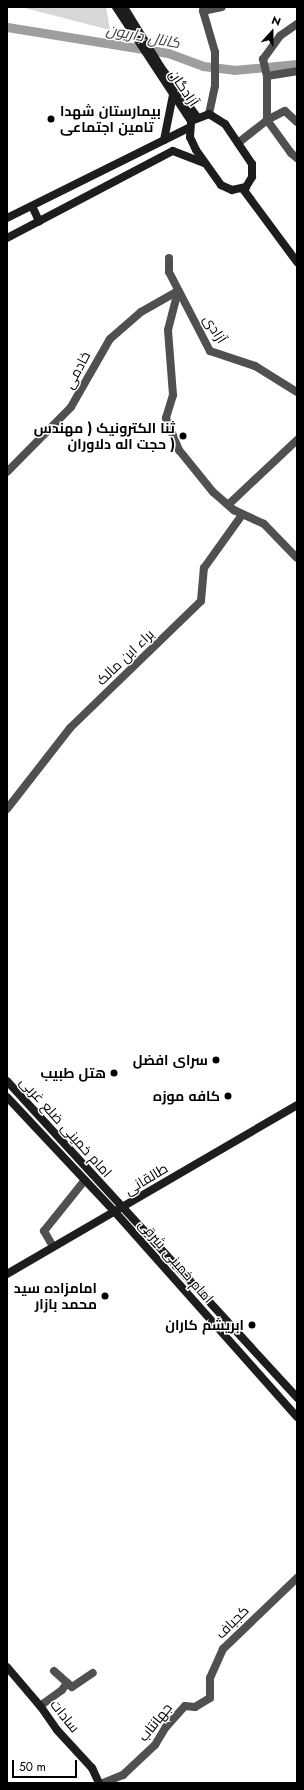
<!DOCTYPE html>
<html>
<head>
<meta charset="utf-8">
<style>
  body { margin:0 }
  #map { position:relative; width:304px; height:1790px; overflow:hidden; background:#fff; font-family:Jost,Cairo,sans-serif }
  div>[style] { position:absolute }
  .green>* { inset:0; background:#d7d7d7 }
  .canal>* { height:9px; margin:-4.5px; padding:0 4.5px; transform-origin:4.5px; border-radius:4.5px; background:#9e9e9e }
  .street>* { height:8px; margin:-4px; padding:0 4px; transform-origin:4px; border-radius:4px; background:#505050 }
  .secondary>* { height:8px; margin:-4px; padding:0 4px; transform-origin:4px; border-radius:4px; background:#1d1d1d }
  .dots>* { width:11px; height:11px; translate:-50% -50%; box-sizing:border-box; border:2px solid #fff; border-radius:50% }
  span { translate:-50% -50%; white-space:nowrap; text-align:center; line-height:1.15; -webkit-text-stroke:3px #fff; paint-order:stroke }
  .street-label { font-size:14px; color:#000 }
  .poi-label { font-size:14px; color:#000; font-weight:700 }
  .left { translate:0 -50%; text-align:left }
  .right { translate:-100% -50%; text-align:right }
  .water-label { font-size:15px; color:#3f3f3f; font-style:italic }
  .frame { position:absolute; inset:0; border:8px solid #000; pointer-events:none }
  .north { position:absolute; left:252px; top:12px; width:40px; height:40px; -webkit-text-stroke:3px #fff; paint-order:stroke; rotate:21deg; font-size:11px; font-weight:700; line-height:16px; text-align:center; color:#000 }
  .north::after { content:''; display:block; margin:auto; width:14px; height:18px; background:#000; clip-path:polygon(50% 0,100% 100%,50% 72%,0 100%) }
  .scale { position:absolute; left:12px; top:1760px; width:65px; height:18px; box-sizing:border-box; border:2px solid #000; border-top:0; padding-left:5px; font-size:12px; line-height:14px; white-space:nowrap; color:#000; -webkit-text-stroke:3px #fff; paint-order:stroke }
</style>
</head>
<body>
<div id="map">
  <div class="green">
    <i style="clip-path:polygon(21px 7px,106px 7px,110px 30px)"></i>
  </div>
  <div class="canal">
    <i style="left:7px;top:27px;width:163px;rotate:9.2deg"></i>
    <i style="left:168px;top:53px;width:37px;rotate:20deg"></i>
    <i style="left:203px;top:66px;width:31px;rotate:7deg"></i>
    <i style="left:234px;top:70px;width:63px;rotate:-5.4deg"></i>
  </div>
  <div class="street">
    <i style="left:297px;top:24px;width:21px;rotate:145deg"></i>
    <i style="left:280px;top:36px;width:29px;rotate:126deg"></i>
    <i style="left:263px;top:59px;width:17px;rotate:77deg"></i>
    <i style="left:267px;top:76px;width:44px;rotate:90deg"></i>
    <i style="left:267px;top:120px;width:41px;rotate:54deg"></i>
    <i style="left:291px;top:153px;width:8px;rotate:40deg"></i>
    <i style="left:267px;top:76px;width:30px;rotate:-9deg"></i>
    <i style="left:209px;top:114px;width:29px;rotate:-78deg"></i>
    <i style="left:215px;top:86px;width:34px;rotate:-90deg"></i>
    <i style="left:215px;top:52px;width:43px;rotate:-106.3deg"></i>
    <i style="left:203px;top:11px;width:19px;rotate:-12deg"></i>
    <i style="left:238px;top:143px;width:37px;rotate:-38deg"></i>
    <i style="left:267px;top:120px;width:20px;rotate:-27deg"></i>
    <i style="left:285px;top:111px;width:16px;rotate:43deg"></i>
    <i style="left:169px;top:258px;width:14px;rotate:90deg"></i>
    <i style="left:169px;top:272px;width:89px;rotate:62.6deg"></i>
    <i style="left:210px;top:351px;width:47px;rotate:18.4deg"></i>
    <i style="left:255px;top:366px;width:49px;rotate:31.8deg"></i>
    <i style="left:178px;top:291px;width:40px;rotate:104.4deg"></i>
    <i style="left:168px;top:330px;width:65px;rotate:85.6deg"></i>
    <i style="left:173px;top:395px;width:24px;rotate:107deg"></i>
    <i style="left:166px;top:418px;width:35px;rotate:68deg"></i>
    <i style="left:179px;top:450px;width:54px;rotate:51deg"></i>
    <i style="left:213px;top:492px;width:28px;rotate:41deg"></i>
    <i style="left:234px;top:510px;width:33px;rotate:25deg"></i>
    <i style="left:264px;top:524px;width:47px;rotate:45.9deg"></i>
    <i style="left:7px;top:472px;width:91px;rotate:-45.4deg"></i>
    <i style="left:71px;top:407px;width:78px;rotate:-60.2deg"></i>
    <i style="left:110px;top:339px;width:41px;rotate:-41.1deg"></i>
    <i style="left:141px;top:312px;width:43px;rotate:-29.6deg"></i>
    <i style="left:228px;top:505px;width:95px;rotate:-43.3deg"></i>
    <i style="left:7px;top:809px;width:103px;rotate:-52.1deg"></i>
    <i style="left:70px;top:728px;width:182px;rotate:-44.1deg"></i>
    <i style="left:201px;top:601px;width:33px;rotate:-85deg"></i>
    <i style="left:204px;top:568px;width:65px;rotate:-54.4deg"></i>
    <i style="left:51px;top:1243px;width:14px;rotate:-120deg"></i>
    <i style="left:44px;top:1231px;width:65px;rotate:-51.2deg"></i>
    <i style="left:54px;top:1671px;width:24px;rotate:42deg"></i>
    <i style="left:72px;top:1687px;width:25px;rotate:-34deg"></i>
    <i style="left:40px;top:1706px;width:27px;rotate:-36deg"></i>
    <i style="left:62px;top:1690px;width:9px;rotate:-54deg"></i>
    <i style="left:103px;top:1783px;width:22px;rotate:-22deg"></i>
    <i style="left:123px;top:1775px;width:44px;rotate:-43.2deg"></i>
    <i style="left:155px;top:1745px;width:21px;rotate:-59deg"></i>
    <i style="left:166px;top:1727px;width:28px;rotate:-48deg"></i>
    <i style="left:185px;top:1706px;width:10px;rotate:6deg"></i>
    <i style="left:195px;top:1707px;width:17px;rotate:-31deg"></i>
    <i style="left:210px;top:1698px;width:20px;rotate:-90deg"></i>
    <i style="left:210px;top:1678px;width:32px;rotate:-66deg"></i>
    <i style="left:223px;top:1649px;width:103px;rotate:-43.8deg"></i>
  </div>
  <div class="secondary">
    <i style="left:116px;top:7px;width:136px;rotate:56.7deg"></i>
    <i style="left:124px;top:7px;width:69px;rotate:58.6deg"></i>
    <i style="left:160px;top:66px;width:63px;rotate:54deg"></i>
    <i style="left:209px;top:114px;width:19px;rotate:32deg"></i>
    <i style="left:225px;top:124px;width:48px;rotate:56deg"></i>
    <i style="left:252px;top:164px;width:13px;rotate:90deg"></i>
    <i style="left:252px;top:177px;width:12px;rotate:121deg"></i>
    <i style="left:246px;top:187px;width:14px;rotate:168deg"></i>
    <i style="left:232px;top:190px;width:12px;rotate:-156deg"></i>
    <i style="left:221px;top:185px;width:43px;rotate:-125.5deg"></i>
    <i style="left:196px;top:150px;width:14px;rotate:-115deg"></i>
    <i style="left:190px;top:137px;width:16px;rotate:-86deg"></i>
    <i style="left:191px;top:121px;width:19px;rotate:-21deg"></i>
    <i style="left:164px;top:140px;width:46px;rotate:-78.7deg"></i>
    <i style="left:243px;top:189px;width:91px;rotate:53.5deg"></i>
    <i style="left:32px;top:206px;width:17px;rotate:65deg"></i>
    <i style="left:7px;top:218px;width:204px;rotate:-26.4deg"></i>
    <i style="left:7px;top:238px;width:187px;rotate:-27.7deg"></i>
    <i style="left:173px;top:151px;width:34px;rotate:21deg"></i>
    <i style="left:7px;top:1081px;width:430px;rotate:47.5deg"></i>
    <i style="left:7px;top:1097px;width:158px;rotate:46.8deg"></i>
    <i style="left:115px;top:1212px;width:274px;rotate:48.4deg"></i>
    <i style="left:7px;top:1274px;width:336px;rotate:-30.2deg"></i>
    <i style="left:7px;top:1667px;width:52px;rotate:49.6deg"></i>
    <i style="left:41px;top:1707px;width:28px;rotate:55deg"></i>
    <i style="left:57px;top:1730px;width:52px;rotate:47.4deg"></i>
    <i style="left:92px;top:1768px;width:17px;rotate:65deg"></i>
  </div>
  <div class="dots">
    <i style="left:51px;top:119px;background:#000"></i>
    <i style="left:183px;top:436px;background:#000"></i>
    <i style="left:216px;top:1060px;background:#000"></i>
    <i style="left:114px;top:1073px;background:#000"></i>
    <i style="left:228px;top:1096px;background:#000"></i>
    <i style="left:105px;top:1296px;background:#000"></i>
    <i style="left:252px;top:1325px;background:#000"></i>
  </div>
  <div class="street-label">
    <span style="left:184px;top:88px;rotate:56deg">آزادگان</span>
    <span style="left:215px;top:329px;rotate:58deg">آزادی</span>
    <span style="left:77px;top:370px;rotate:-62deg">خادمی</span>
    <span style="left:125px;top:657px;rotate:-44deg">براء ابن مالک</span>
    <span style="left:66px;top:1127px;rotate:48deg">امام خمینی ضلع غربی</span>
    <span style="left:146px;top:1179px;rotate:-31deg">طالقانی</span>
    <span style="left:176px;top:1261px;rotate:49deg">امام خمینی شرقی</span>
    <span style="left:232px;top:1622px;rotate:-45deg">کجباف</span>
    <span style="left:65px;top:1716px;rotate:51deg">سادات</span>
    <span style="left:155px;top:1722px;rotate:-51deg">جهانتاب</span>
  </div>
  <div class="poi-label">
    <span class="left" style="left:60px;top:119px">بیمارستان شهدا<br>تامین اجتماعی</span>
    <span class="right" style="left:175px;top:436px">ثنا الکترونیک ( مهندس<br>حجت اله دلاوران )</span>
    <span class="right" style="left:208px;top:1060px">سرای افضل</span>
    <span class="right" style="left:106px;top:1073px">هتل طبیب</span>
    <span class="right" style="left:220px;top:1096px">کافه موزه</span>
    <span class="right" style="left:97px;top:1296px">امامزاده سید<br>محمد بازار</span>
    <span class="right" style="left:244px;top:1325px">ابریشم کاران</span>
  </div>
  <div class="water-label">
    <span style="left:143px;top:37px;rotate:11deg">کانال داریون</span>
  </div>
  <div class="frame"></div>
  <div class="north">N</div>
  <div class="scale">50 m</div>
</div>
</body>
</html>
